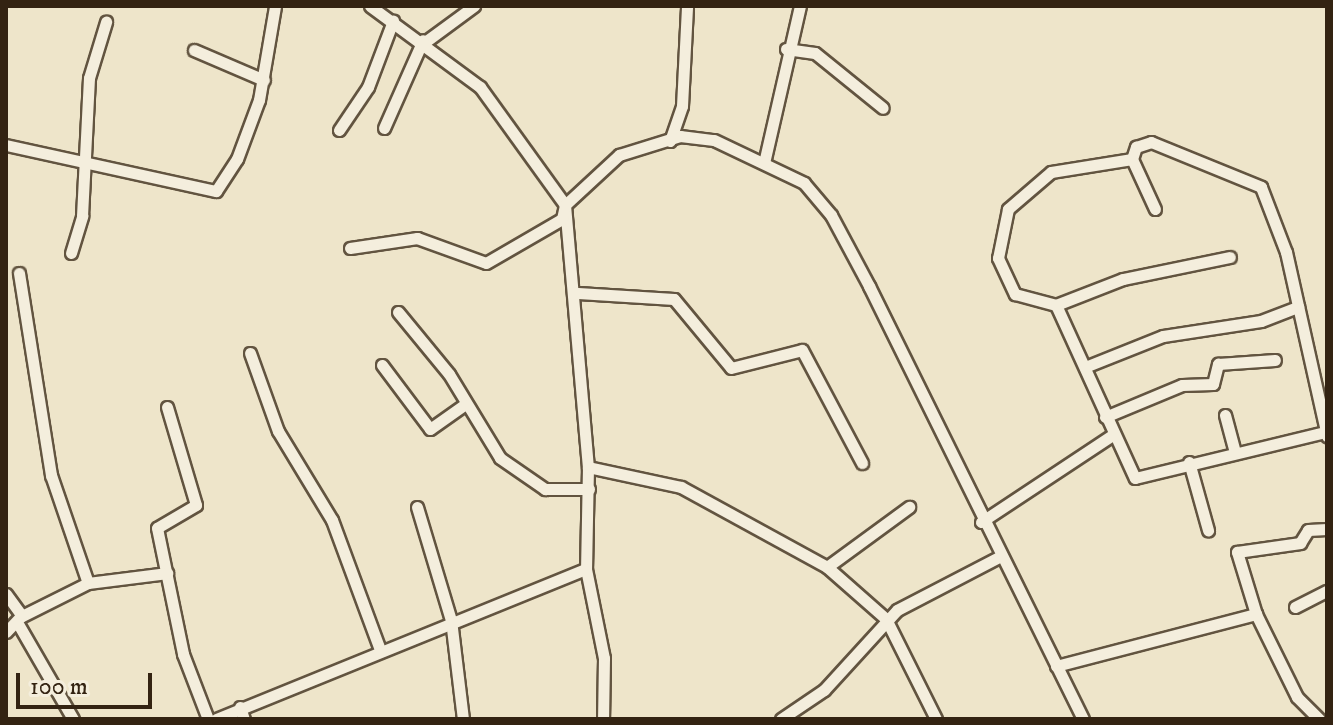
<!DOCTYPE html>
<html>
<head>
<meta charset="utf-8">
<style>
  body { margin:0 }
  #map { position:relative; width:1333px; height:725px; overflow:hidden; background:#eee5ca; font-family:"IM FELL DW Pica",serif }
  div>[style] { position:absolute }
  .roads { filter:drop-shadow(2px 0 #625440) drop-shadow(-2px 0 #625440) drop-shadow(0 2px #625440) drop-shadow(0 -2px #625440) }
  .minor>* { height:11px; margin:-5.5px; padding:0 5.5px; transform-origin:5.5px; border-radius:5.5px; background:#f4eedd }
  span { translate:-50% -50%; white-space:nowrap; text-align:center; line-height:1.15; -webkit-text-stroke:6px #f4eedd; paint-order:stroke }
  .frame { position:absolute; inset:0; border:8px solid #332312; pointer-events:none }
  .scale { position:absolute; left:16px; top:673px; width:136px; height:36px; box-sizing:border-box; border:4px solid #332312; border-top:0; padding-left:10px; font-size:24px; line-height:28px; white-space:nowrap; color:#332312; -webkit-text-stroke:6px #f4eedd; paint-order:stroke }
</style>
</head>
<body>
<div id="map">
  <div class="roads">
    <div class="minor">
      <i style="left:370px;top:6px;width:137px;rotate:36.4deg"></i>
      <i style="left:480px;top:87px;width:145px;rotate:54.2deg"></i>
      <i style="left:565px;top:205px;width:263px;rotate:85deg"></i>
      <i style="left:588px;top:467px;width:102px;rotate:91.1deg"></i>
      <i style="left:586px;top:569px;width:91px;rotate:78.6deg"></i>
      <i style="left:604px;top:658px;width:61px;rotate:90.9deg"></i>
      <i style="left:425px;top:42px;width:61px;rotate:-36.3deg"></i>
      <i style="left:786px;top:49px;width:29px;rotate:8deg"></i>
      <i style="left:815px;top:53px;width:87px;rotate:39deg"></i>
      <i style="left:194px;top:50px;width:76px;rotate:23.2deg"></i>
      <i style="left:384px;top:128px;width:96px;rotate:-66.1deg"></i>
      <i style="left:339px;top:130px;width:52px;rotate:-56deg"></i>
      <i style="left:368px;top:87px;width:71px;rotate:-69.3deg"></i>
      <i style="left:670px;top:141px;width:37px;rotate:-71deg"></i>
      <i style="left:682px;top:106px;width:100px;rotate:-87.1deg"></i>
      <i style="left:6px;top:145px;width:215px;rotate:12.4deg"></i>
      <i style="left:216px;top:191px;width:38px;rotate:-57deg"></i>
      <i style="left:237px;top:159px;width:63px;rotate:-69.6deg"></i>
      <i style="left:259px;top:100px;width:95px;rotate:-80.3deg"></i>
      <i style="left:1132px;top:159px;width:82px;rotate:170.9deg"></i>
      <i style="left:1051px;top:172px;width:57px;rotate:139.3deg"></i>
      <i style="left:1008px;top:209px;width:50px;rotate:101.5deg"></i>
      <i style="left:998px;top:258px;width:40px;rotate:65deg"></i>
      <i style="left:1015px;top:294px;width:42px;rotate:15deg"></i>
      <i style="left:1056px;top:305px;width:72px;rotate:-21.2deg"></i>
      <i style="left:1123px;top:279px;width:109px;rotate:-11.6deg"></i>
      <i style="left:1132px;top:159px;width:13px;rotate:-72deg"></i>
      <i style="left:1136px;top:147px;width:16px;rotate:-18deg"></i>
      <i style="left:1151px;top:142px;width:119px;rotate:22.2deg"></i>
      <i style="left:1261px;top:187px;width:70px;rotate:69deg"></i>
      <i style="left:1286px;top:252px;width:189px;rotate:77.4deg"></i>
      <i style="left:1132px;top:159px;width:55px;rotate:65.3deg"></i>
      <i style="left:764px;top:163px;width:161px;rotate:-77.1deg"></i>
      <i style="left:350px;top:248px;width:68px;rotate:-8.5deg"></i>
      <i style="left:417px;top:238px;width:73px;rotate:19.9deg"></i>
      <i style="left:486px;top:263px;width:88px;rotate:-30.1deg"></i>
      <i style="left:562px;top:219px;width:14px;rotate:-78deg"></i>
      <i style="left:565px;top:205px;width:74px;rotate:-42.8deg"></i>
      <i style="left:619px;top:155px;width:64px;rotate:-17.3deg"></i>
      <i style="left:680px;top:136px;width:34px;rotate:7deg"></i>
      <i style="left:714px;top:140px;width:100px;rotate:25.5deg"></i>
      <i style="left:804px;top:183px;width:42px;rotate:49.8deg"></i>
      <i style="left:831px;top:215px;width:81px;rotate:61.8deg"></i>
      <i style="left:869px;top:286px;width:483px;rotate:63.7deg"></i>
      <i style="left:71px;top:253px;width:39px;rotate:-73deg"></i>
      <i style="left:82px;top:216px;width:138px;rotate:-87.1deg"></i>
      <i style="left:89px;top:78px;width:59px;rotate:-73.1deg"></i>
      <i style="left:19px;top:273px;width:205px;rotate:81deg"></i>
      <i style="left:51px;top:475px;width:114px;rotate:71.1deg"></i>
      <i style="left:578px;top:293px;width:96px;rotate:3.6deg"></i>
      <i style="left:674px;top:299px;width:89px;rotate:50.4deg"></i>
      <i style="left:731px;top:368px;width:73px;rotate:-14.2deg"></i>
      <i style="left:802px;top:350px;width:128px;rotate:62deg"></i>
      <i style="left:1056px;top:305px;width:190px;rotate:65.5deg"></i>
      <i style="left:1135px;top:478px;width:195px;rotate:-13.6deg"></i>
      <i style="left:398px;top:312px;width:80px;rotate:50.6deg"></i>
      <i style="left:449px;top:374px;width:98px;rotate:58.7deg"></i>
      <i style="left:500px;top:458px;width:55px;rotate:34.6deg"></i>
      <i style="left:545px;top:489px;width:44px"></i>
      <i style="left:250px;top:353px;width:83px;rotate:70.3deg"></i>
      <i style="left:278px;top:431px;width:104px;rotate:58.8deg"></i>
      <i style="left:332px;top:520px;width:139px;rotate:69.7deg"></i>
      <i style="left:382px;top:365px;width:80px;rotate:53.1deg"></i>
      <i style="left:430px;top:429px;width:42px;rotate:-35.2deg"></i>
      <i style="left:1085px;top:367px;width:84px;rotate:-21.7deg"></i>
      <i style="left:1163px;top:336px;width:99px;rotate:-8.7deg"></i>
      <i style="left:1261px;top:321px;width:40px;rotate:-21deg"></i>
      <i style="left:167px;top:407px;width:102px;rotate:73.5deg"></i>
      <i style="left:196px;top:505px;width:45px;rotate:149.5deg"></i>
      <i style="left:157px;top:528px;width:129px;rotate:78.3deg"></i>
      <i style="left:183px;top:654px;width:70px;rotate:69deg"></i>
      <i style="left:1225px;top:415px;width:38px;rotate:75deg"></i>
      <i style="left:1105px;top:417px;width:83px;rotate:-22.6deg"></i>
      <i style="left:1182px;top:385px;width:31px;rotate:-2deg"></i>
      <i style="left:1213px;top:384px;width:21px;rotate:-76deg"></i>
      <i style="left:1218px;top:364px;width:57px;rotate:-4deg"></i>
      <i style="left:1189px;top:462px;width:71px;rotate:74.4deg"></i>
      <i style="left:588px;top:467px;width:95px;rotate:12.1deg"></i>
      <i style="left:681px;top:487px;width:166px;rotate:28.7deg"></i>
      <i style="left:827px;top:567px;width:79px;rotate:41.4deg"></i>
      <i style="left:886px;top:619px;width:112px;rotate:63.4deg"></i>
      <i style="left:417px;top:507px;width:118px;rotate:73.3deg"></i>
      <i style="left:451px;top:620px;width:100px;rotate:83.1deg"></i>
      <i style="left:981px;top:522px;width:156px;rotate:-33.5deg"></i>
      <i style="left:827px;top:567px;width:102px;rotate:-36.2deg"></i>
      <i style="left:6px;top:594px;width:27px;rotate:54deg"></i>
      <i style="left:22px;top:616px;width:74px;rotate:-26.6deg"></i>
      <i style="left:88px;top:583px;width:80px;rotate:-7.2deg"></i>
      <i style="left:1295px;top:607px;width:36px;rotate:-27deg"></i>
      <i style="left:17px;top:622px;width:112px;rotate:60deg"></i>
      <i style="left:6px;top:632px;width:22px;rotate:-47deg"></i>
      <i style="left:1056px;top:666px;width:207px;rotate:-14.6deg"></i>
      <i style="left:240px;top:707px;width:13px;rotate:72deg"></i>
      <i style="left:216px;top:719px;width:399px;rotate:-22.1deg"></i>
      <i style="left:781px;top:719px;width:52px;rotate:-34deg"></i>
      <i style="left:824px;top:690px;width:108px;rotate:-47.6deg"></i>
      <i style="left:897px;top:610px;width:113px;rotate:-27.5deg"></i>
      <i style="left:1319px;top:719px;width:31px;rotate:-135deg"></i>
      <i style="left:1297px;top:697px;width:93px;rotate:-116.3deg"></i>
      <i style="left:1256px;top:614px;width:65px;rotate:-107deg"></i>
      <i style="left:1237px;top:552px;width:64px;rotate:-8.1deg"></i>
      <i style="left:1300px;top:543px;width:15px;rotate:-58deg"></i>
      <i style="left:1308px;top:530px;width:19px;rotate:-3deg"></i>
    </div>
  </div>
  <div class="frame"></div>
  <div class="scale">100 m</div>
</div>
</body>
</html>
